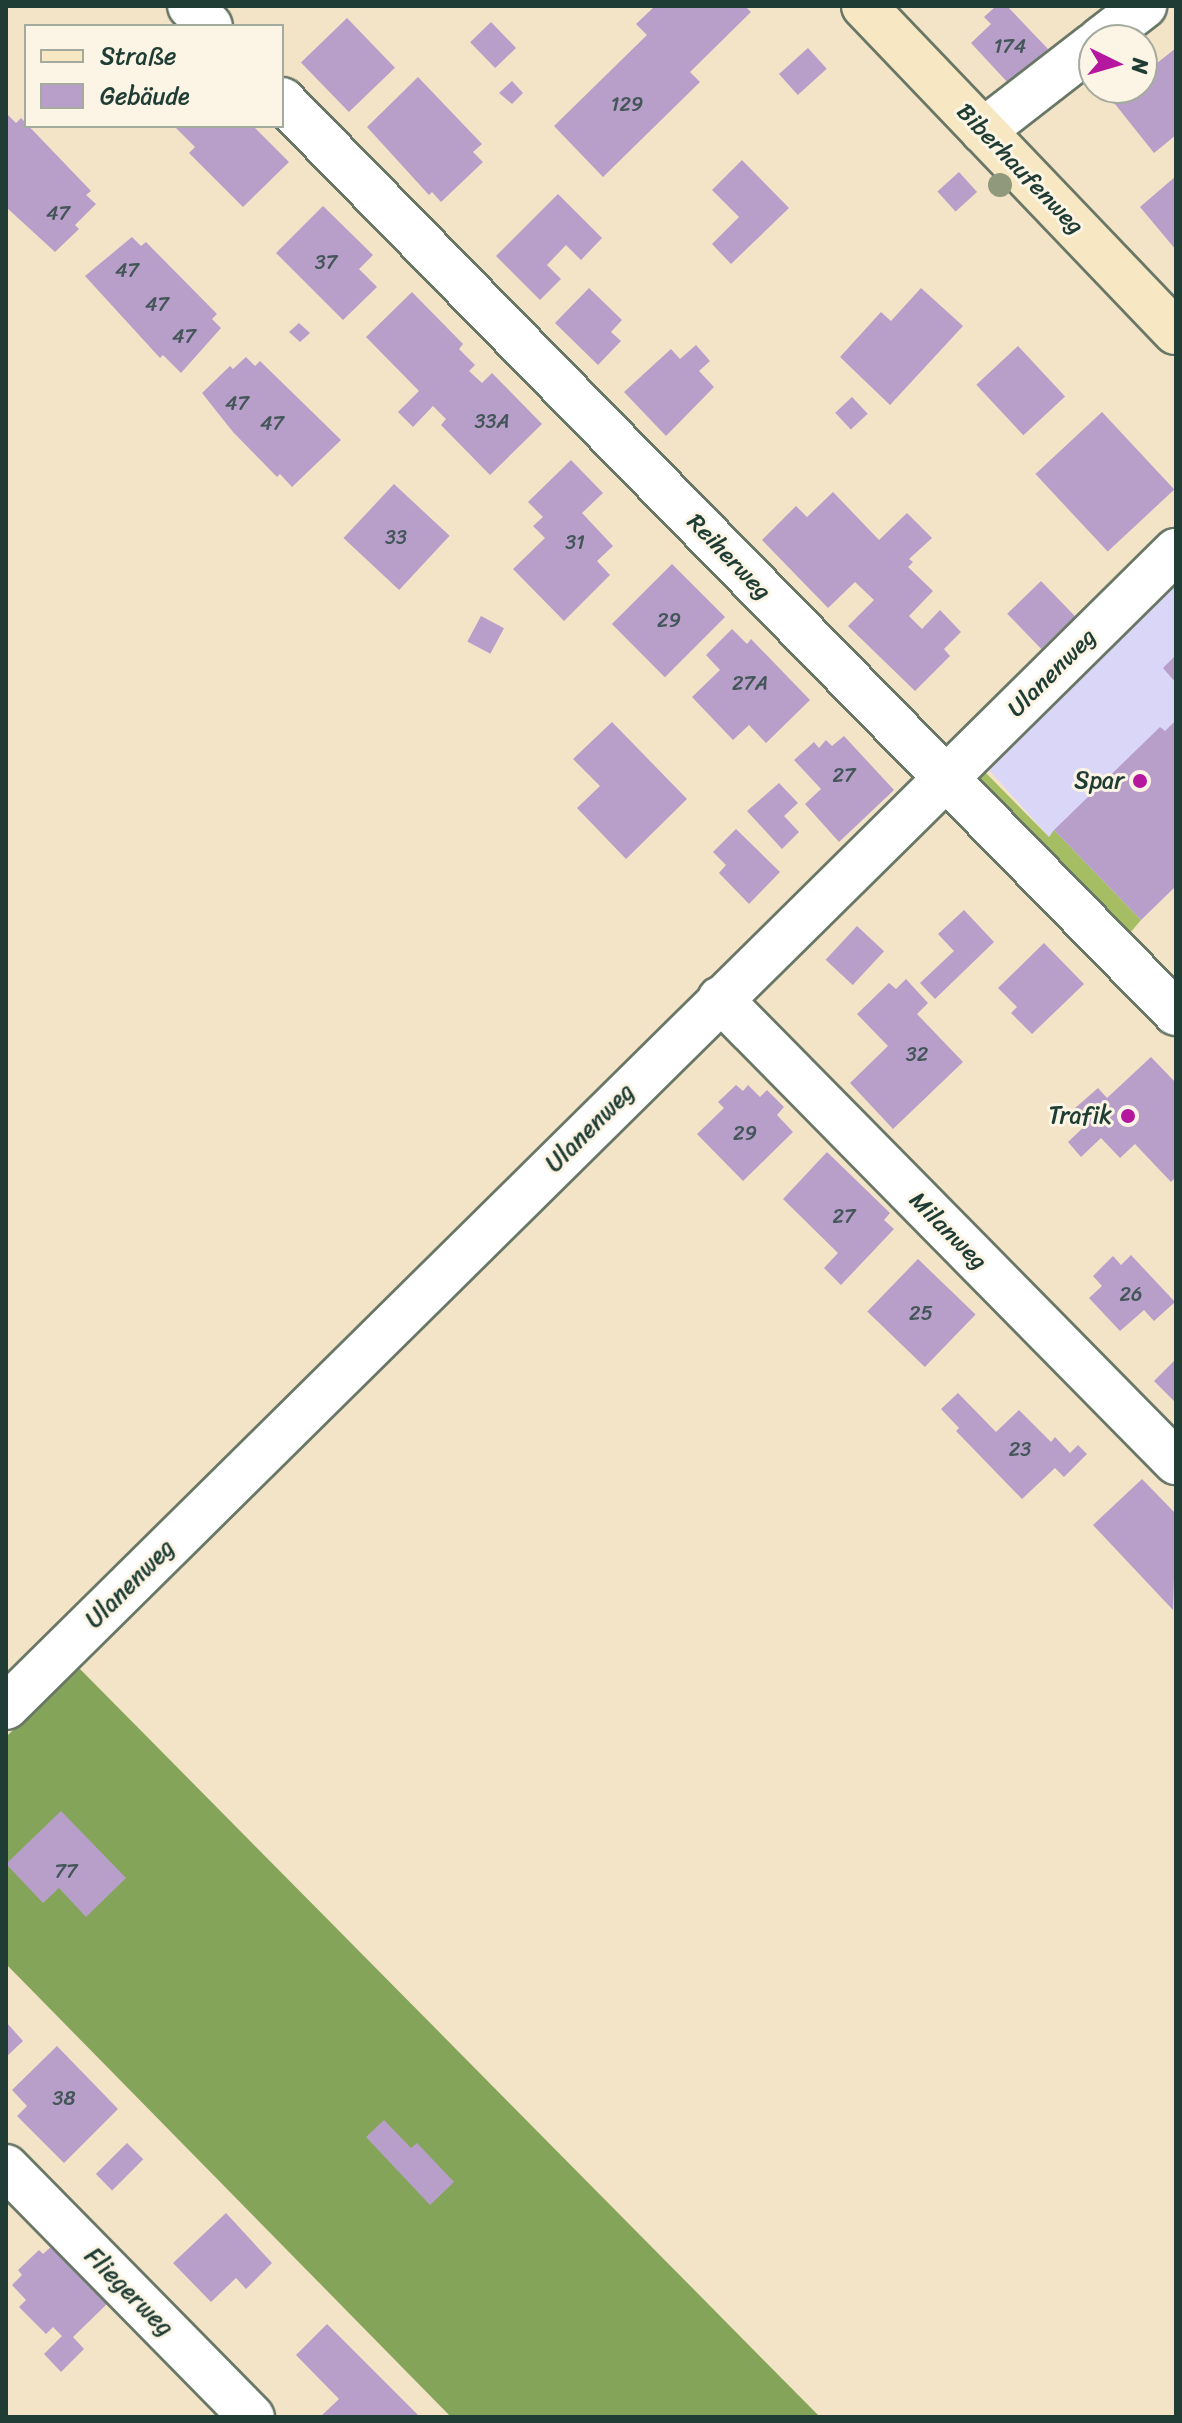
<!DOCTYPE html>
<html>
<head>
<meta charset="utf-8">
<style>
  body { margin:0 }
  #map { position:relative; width:1182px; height:2423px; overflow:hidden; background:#f3e3c7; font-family:Sriracha,sans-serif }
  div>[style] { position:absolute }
  .built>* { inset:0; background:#dad6f7 }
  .green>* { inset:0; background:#a6be63 }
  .forest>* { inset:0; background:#84a559 }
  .building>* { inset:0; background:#b89fca; transform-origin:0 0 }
  .roads { filter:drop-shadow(2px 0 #697767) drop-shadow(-2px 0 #697767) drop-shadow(0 2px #697767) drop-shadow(0 -2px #697767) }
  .street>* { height:44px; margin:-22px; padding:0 22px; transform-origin:22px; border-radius:22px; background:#fff }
  .secondary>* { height:44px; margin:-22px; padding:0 22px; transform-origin:22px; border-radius:22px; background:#f7e8c3 }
  .trees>* { width:24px; height:24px; margin:-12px; border-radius:50%; background:#91997d }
  .dots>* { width:22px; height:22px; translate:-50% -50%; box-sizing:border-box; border:4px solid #fcf5e5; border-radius:50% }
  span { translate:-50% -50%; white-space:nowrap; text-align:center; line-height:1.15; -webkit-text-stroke:6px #fcf5e5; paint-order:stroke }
  .number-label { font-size:20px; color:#45565a }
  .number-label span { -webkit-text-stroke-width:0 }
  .street-label { font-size:24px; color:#1f3d34 }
  .poi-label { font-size:24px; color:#1f3d34 }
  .right { translate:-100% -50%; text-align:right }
  .frame { position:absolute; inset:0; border:8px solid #1f3d34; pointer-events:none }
  .legend { position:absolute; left:24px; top:24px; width:260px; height:104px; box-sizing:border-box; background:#fcf5e5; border:2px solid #a4ab9e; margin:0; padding:10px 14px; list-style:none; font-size:24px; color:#1f3d34 }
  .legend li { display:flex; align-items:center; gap:16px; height:40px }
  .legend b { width:40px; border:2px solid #a4ab9e }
  .north { position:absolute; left:1078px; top:24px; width:80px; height:80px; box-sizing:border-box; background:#fcf5e5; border:2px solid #a4ab9e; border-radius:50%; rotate:95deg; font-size:22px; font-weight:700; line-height:32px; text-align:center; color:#1f3d34 }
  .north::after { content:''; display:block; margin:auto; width:28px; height:36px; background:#b5179e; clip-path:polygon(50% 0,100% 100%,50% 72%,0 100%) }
</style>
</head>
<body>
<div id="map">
  <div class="built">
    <i style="clip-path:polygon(1176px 583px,1176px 886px,1141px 920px,1054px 830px,1050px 838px,989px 770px)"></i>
  </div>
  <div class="green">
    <i style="clip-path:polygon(983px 770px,1049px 837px,1054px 830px,1141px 920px,1124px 940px,978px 788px)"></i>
  </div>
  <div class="forest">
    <i style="clip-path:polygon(77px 1666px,820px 2417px,451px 2417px,6px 1964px,6px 1737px)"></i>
  </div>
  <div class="building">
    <i style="clip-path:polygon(655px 6px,745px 6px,751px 12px,690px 72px,700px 82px,603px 177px,554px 126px,647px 35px,636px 24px)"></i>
    <i style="clip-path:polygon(996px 6px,1007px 6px,1048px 49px,1010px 85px,971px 43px,991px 24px,984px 17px)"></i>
    <i style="left:347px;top:18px;width:69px;height:64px;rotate:46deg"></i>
    <i style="left:491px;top:22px;width:36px;height:29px;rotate:46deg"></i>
    <i style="left:808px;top:48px;width:28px;height:39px;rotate:48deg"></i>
    <i style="clip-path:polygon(1176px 48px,1176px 135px,1154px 153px,1111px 99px,1125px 88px,1142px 88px,1142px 75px)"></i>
    <i style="clip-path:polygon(418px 77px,482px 144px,473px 152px,483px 162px,441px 202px,432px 192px,429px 195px,367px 127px)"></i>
    <i style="clip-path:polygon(512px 81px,523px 93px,512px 104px,499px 93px)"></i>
    <i style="clip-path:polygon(6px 113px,16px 123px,21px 118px,91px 191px,86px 195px,96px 204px,75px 225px,79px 229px,55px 252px,6px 207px)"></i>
    <i style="clip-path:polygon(174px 126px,253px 126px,289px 162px,243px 207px,189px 153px,195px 147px)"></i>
    <i style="clip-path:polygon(742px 160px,789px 208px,731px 264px,712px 244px,739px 217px,712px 190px)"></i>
    <i style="left:959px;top:172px;width:27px;height:29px;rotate:48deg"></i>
    <i style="clip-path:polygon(1176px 176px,1176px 250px,1140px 207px)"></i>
    <i style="clip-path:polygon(558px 194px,602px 238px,581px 260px,566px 245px,547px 265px,561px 279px,540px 300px,496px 256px)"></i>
    <i style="clip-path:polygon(323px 206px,373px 255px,359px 269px,377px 287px,343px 320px,276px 253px)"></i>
    <i style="clip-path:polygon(132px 237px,141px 246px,146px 242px,217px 314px,212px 319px,221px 328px,181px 373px,163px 355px,160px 358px,85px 276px)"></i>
    <i style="clip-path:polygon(589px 288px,622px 320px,611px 332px,621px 341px,598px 365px,555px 323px)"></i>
    <i style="clip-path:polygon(921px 288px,963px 326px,890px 405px,840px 357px,881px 312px,891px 321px)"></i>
    <i style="clip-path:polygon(412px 292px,463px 344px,459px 349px,475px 365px,469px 371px,482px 383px,492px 373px,542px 424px,490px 475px,441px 425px,446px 419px,433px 406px,413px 427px,398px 412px,419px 391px,366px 337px)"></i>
    <i style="clip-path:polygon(299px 323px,310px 333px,300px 342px,289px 332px)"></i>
    <i style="clip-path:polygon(696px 345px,710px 361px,699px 371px,714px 387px,666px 436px,624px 392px,671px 349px,680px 359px)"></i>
    <i style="left:1018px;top:346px;width:69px;height:57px;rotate:47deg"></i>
    <i style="clip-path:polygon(246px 357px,255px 366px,260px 361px,341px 440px,292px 487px,280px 474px,277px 477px,233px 432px,202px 393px,230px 366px,233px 369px)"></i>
    <i style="left:852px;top:397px;width:23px;height:23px;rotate:47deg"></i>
    <i style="left:1102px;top:412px;width:106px;height:91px;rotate:47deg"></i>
    <i style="clip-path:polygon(571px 460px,603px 493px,582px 513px,613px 546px,597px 561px,610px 575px,564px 621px,513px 569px,545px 538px,533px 526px,543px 517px,528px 502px)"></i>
    <i style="left:394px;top:484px;width:76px;height:74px;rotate:43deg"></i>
    <i style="clip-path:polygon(833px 492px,879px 540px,907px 513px,932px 538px,909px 559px,913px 562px,908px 567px,933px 591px,909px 616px,922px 629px,940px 610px,961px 632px,944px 649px,950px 656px,915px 691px,848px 626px,874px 600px,855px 582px,828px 608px,762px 540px,796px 506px,807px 517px)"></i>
    <i style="left:672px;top:564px;width:75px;height:85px;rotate:45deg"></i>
    <i style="left:1041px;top:581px;width:49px;height:47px;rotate:46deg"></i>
    <i style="left:481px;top:616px;width:26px;height:29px;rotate:28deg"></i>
    <i style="clip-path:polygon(732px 629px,747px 644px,751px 639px,810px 700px,766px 743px,749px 725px,733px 740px,692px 697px,720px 670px,706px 655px)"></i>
    <i style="clip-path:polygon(1176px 655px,1176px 683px,1163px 668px)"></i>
    <i style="clip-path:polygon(1176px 720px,1176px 886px,1141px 920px,1054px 830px,1160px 727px,1165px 731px)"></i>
    <i style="clip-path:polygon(612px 722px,687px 799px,626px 859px,577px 808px,600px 786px,573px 759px)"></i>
    <i style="clip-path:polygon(844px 736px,894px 790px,839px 842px,805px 804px,821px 789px,794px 760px,814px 742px,819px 748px,826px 740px,832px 746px)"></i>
    <i style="clip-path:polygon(779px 783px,798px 803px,784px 816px,799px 832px,782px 849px,747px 811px)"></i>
    <i style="clip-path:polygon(736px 829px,780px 872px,749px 904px,719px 873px,726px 865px,713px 852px)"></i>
    <i style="clip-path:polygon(964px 910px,994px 942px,935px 999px,920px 983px,954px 951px,938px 934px)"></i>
    <i style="left:857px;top:926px;width:37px;height:46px;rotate:43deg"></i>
    <i style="clip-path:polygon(1044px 943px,1084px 984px,1032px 1034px,1011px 1013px,1017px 1007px,998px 988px)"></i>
    <i style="clip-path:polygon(906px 979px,928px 1003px,917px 1014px,963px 1062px,893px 1129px,850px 1083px,888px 1046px,857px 1014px,889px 983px,896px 989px)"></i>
    <i style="clip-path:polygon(1151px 1057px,1176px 1083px,1176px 1177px,1171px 1182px,1135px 1144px,1120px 1158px,1101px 1138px,1081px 1157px,1068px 1142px,1088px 1123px,1074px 1109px,1098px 1088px,1107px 1098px)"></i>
    <i style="clip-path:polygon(736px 1085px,743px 1091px,748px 1085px,760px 1097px,767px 1090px,784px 1107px,777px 1115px,793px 1132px,743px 1181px,697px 1134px,724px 1108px,718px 1102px)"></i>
    <i style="clip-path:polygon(827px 1152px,890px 1213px,884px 1220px,894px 1229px,841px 1285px,824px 1268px,838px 1253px,783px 1199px)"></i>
    <i style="clip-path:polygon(1131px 1255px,1175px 1302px,1154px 1321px,1144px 1310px,1120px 1331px,1089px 1298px,1102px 1286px,1093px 1276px,1113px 1256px,1121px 1265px)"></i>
    <i style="left:918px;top:1259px;width:80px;height:73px;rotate:44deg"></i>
    <i style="clip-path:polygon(1176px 1359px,1176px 1403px,1154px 1381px)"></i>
    <i style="clip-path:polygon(958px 1393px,996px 1432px,1019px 1410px,1051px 1442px,1055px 1437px,1070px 1453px,1078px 1445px,1087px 1454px,1064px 1477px,1055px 1468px,1022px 1499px,956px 1431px,959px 1428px,941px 1409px)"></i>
    <i style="clip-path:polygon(1142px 1479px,1176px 1514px,1173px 1610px,1093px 1525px)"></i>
    <i style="clip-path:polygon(61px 1811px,126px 1878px,86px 1917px,59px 1888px,43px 1903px,6px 1864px)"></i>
    <i style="clip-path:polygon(6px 2022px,23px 2041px,6px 2057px)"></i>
    <i style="clip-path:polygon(57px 2046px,118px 2109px,64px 2163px,17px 2116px,27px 2106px,12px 2090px)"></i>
    <i style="clip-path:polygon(384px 2120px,411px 2148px,417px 2143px,454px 2182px,430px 2205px,366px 2137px)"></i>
    <i style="left:127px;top:2143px;width:23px;height:44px;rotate:45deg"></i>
    <i style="clip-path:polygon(226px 2213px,272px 2263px,246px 2289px,236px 2278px,211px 2302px,173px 2263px)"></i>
    <i style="clip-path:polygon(52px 2246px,108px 2303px,73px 2337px,84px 2349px,61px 2372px,44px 2354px,62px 2336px,53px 2327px,46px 2334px,19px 2307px,26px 2300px,12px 2285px,22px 2275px,18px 2270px,39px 2250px,43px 2254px)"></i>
    <i style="clip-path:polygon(327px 2324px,420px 2417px,320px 2417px,339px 2399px,296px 2355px)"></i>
  </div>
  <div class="roads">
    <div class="street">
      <i style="left:190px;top:6px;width:28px;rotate:45deg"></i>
      <i style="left:1100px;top:40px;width:56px;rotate:-37.7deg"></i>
      <i style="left:282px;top:100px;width:1278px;rotate:45.6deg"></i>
      <i style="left:983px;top:131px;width:140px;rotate:-37.8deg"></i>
      <i style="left:720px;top:999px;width:650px;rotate:45.44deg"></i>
      <i style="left:6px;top:1707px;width:1645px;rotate:-44.66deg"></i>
      <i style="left:6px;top:2167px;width:351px;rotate:45.5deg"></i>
    </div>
    <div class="secondary">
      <i style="left:864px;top:6px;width:451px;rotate:46.3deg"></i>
    </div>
  </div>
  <div class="trees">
    <i style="left:1000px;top:185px"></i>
  </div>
  <div class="dots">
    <i style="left:1140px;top:781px;background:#b5179e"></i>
    <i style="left:1128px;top:1116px;background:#b5179e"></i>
  </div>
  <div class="number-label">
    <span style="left:1010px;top:46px">174</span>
    <span style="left:627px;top:104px">129</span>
    <span style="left:58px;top:213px">47</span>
    <span style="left:326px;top:262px">37</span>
    <span style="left:127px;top:270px">47</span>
    <span style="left:157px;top:304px">47</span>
    <span style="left:184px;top:336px">47</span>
    <span style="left:237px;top:403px">47</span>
    <span style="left:492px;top:421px">33A</span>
    <span style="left:272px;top:423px">47</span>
    <span style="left:396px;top:537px">33</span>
    <span style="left:575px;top:542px">31</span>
    <span style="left:669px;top:620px">29</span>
    <span style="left:750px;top:683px">27A</span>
    <span style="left:844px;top:775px">27</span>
    <span style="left:917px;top:1054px">32</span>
    <span style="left:745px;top:1133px">29</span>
    <span style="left:844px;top:1216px">27</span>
    <span style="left:1131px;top:1294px">26</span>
    <span style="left:921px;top:1313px">25</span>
    <span style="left:1020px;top:1449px">23</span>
    <span style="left:66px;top:1871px">77</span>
    <span style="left:64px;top:2098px">38</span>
  </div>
  <div class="street-label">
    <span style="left:1020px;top:169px;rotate:46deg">Biberhaufenweg</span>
    <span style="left:729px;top:557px;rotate:46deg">Reiherweg</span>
    <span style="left:1052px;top:673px;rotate:-45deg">Ulanenweg</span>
    <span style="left:590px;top:1128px;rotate:-45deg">Ulanenweg</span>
    <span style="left:948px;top:1231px;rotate:45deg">Milanweg</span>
    <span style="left:130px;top:1584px;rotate:-45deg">Ulanenweg</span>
    <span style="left:129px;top:2292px;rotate:45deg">Fliegerweg</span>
  </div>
  <div class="poi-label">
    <span class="right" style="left:1124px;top:781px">Spar</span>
    <span class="right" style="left:1112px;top:1116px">Trafik</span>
  </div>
  <div class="frame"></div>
  <ul class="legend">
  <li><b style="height:10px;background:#f7e8c3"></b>Straße</li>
  <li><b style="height:22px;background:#b89fca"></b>Gebäude</li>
  </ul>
  <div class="north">N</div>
</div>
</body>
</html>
